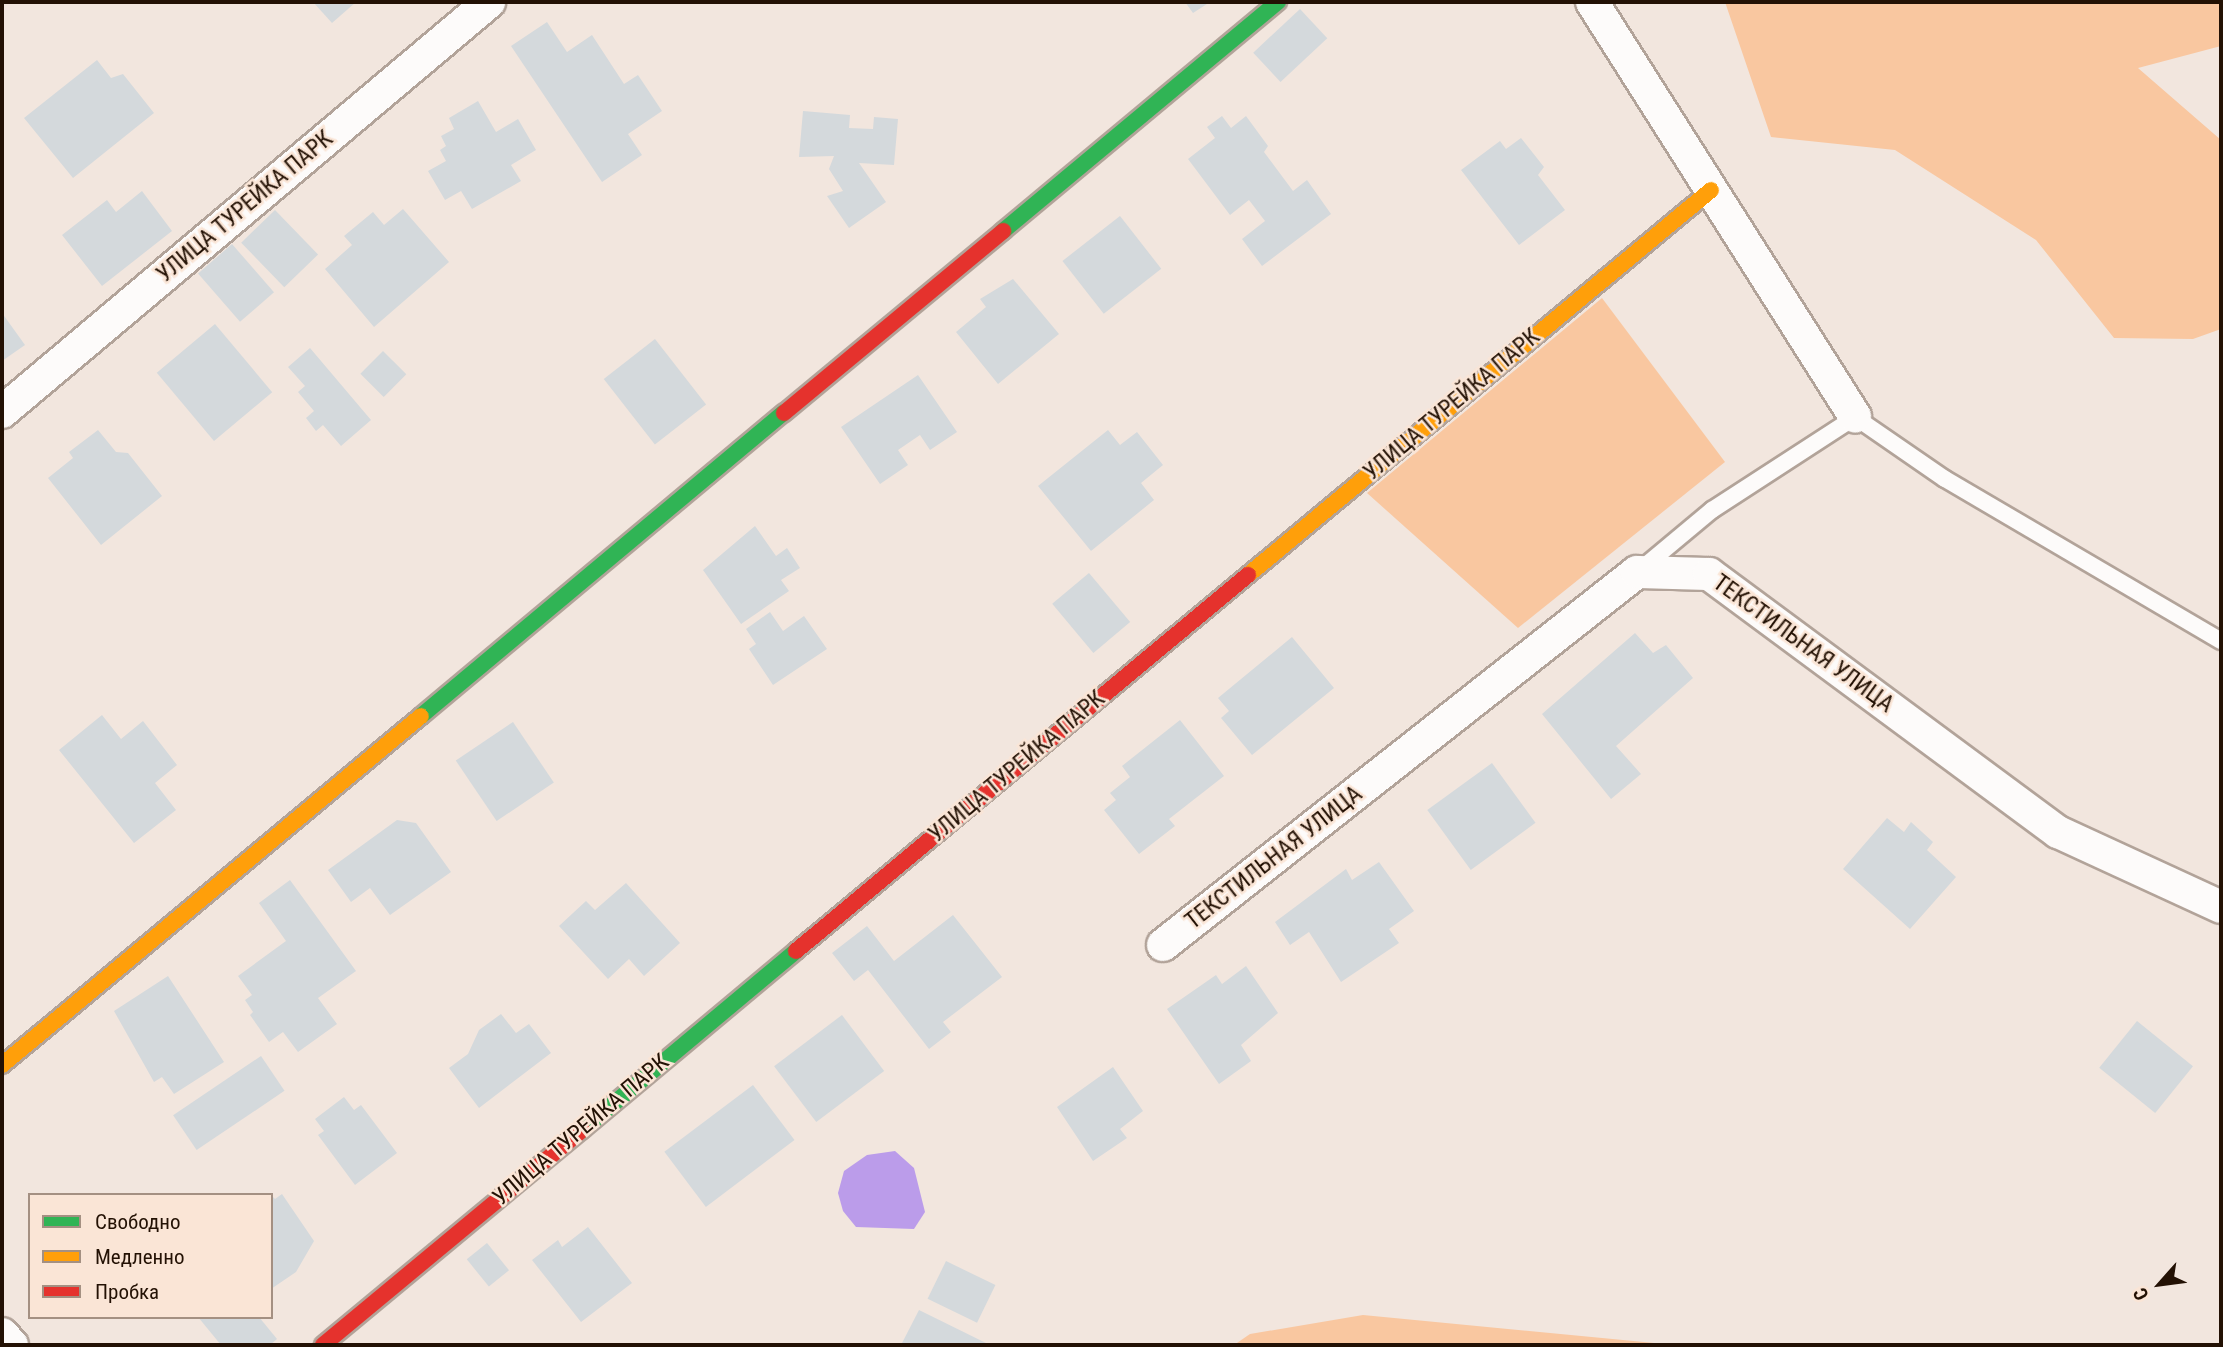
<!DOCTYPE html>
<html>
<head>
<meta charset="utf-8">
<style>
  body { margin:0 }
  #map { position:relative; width:2223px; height:1347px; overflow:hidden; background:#f2e6de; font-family:"Roboto Condensed",sans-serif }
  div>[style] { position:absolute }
  .green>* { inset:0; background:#f9c7a0 }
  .water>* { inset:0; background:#bb9cea }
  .building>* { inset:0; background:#d4d9dc; transform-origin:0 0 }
  .roads { filter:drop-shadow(2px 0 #b2a399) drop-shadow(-2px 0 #b2a399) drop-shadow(0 2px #b2a399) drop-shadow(0 -2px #b2a399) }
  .lane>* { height:16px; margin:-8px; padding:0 8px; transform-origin:8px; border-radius:8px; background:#fdfbfa }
  .street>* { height:32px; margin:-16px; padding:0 16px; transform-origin:16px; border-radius:16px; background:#fdfbfa }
  .fast>* { height:16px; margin:-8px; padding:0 8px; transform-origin:8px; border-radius:8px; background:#30b455 }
  .slow>* { height:16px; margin:-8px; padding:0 8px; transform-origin:8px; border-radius:8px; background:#ff9f0a }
  .jam>* { height:16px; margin:-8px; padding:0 8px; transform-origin:8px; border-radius:8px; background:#e5322d }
  span { translate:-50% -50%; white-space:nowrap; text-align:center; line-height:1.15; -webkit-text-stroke:5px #fae5d6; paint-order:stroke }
  .street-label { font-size:23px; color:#231104 }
  .frame { position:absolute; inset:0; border:4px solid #231104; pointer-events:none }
  .legend { position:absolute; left:28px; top:1193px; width:245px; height:126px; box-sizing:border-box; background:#fae5d6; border:2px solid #a49082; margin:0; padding:9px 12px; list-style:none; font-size:21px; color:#231104 }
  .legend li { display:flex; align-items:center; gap:14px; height:35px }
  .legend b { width:35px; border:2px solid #a49082 }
  .north { position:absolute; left:2125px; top:1249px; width:70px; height:70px; -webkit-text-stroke:5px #fae5d6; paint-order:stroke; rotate:242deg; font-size:19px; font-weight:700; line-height:28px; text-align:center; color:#231104 }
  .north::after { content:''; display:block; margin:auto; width:24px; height:32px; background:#231104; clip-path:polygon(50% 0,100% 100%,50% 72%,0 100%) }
</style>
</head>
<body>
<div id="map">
  <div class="green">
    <i style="clip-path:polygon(1725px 2px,2221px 2px,2221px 46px,2138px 68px,2221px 140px,2221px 329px,2193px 339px,2114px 338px,2036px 240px,1895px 150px,1771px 137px)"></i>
    <i style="clip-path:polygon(1602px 298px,1725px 462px,1518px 628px,1367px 493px)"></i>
    <i style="clip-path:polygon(1363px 1315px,1675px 1345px,1234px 1345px,1250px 1334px)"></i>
  </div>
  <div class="water">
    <i style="clip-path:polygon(895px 1151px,914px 1168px,925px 1212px,914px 1229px,856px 1227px,843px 1211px,838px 1193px,844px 1171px,867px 1155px)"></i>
  </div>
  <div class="building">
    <i style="clip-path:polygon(313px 2px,356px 2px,332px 23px)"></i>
    <i style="clip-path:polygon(1185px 2px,1210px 2px,1193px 13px)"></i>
    <i style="left:1300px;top:9px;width:40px;height:64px;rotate:47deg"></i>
    <i style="clip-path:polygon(547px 22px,567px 52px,592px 35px,624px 84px,638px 75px,662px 111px,628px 134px,642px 155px,602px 182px,511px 46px)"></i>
    <i style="clip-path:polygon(97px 60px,111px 78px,123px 74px,154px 113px,73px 178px,24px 118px)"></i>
    <i style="clip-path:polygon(478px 101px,496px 132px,518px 119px,536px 150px,511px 165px,521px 181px,472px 209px,461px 191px,445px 200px,428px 171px,446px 161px,440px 150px,446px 146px,441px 136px,454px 129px,449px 118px)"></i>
    <i style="clip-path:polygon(803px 111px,850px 115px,849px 128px,873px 129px,874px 117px,898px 119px,894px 165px,859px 163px,886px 202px,849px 228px,827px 196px,843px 191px,829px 169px,834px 156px,799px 157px)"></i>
    <i style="clip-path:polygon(1222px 116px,1231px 128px,1246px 116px,1268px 146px,1264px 152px,1293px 191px,1307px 180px,1331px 214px,1262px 266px,1242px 239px,1265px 221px,1249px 200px,1230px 215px,1188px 159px,1215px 138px,1207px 127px)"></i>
    <i style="clip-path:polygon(1521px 138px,1544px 167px,1538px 175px,1565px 210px,1519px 245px,1461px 170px,1500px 141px,1506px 149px)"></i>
    <i style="clip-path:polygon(142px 191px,172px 231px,102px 286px,62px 235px,107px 200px,116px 212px)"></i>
    <i style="clip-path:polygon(403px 209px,449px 262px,374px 327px,325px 269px,352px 245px,344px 236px,373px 212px,384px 225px)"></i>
    <i style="left:275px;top:210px;width:62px;height:47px;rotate:46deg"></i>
    <i style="left:1120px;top:216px;width:67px;height:73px;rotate:52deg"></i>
    <i style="left:232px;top:244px;width:64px;height:45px;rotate:49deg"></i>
    <i style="clip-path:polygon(1013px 279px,1059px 334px,998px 384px,956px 332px,986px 307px,980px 299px)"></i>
    <i style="clip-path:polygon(2px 313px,25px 345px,2px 361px)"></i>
    <i style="left:215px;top:324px;width:89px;height:76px;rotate:50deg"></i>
    <i style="left:655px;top:339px;width:83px;height:65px;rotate:52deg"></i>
    <i style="clip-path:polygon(310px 348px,371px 420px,341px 446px,323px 425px,316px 431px,306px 418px,314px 411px,298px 392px,305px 386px,288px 367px)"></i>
    <i style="left:383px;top:351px;width:33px;height:32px;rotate:45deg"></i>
    <i style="clip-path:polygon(918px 375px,957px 432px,930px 450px,920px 435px,898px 450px,908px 465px,880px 484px,841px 427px)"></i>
    <i style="clip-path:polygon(98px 430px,116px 452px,128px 453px,162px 496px,101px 545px,48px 478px,73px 458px,69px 452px)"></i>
    <i style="clip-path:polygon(1108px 430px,1120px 445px,1137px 432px,1163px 465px,1141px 483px,1154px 500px,1091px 551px,1038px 486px)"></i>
    <i style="clip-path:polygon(755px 526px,776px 556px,787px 548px,800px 568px,781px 580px,789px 591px,741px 624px,703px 570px)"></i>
    <i style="left:1089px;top:573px;width:64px;height:48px;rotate:50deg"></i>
    <i style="clip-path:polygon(770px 612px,783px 631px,804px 616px,827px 649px,773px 685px,749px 649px,756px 644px,746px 629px)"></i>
    <i style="clip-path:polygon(1635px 633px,1653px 653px,1666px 645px,1693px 678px,1616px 746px,1641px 774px,1611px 799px,1542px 714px)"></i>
    <i style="clip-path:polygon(1292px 637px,1334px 688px,1252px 755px,1221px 718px,1229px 711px,1218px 698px)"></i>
    <i style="clip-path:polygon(102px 715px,121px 739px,143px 721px,177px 765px,155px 783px,176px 810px,134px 843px,59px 750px)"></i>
    <i style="clip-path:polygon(1180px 720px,1224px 776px,1169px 819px,1175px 826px,1139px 854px,1104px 810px,1116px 800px,1110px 793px,1130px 777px,1122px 766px)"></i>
    <i style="left:513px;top:722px;width:73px;height:69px;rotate:56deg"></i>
    <i style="left:1492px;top:763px;width:74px;height:80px;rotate:54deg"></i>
    <i style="clip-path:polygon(1887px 818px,1904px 832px,1911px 822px,1933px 842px,1927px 850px,1956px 877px,1910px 929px,1843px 869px)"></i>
    <i style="clip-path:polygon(397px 820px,416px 823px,451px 872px,390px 915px,370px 888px,351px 902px,328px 870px)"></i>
    <i style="clip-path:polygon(1379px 862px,1414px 911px,1389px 929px,1399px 943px,1341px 982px,1309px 932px,1290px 945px,1275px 922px,1346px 869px,1352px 880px)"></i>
    <i style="clip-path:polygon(290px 880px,356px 971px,318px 998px,337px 1024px,298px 1052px,283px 1032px,269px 1042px,250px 1015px,253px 1012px,245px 1000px,252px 995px,238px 976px,286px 941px,259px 903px)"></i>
    <i style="clip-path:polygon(626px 883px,680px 943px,644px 976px,629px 959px,608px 979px,559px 926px,586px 901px,595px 910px)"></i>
    <i style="clip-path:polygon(953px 915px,1002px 977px,943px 1022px,951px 1032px,929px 1049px,868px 970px,854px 981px,832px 953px,867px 926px,894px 961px)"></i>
    <i style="clip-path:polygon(1246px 966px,1278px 1013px,1241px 1045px,1251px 1061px,1219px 1084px,1167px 1009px,1216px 975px,1222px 984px)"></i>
    <i style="clip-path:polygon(168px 976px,224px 1062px,174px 1094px,162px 1077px,154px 1082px,114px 1011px)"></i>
    <i style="clip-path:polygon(501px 1014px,516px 1033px,529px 1024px,551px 1053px,479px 1108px,449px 1068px,468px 1054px,479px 1030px)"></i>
    <i style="left:842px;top:1015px;width:70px;height:85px;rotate:53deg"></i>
    <i style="left:2137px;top:1021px;width:72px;height:60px;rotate:39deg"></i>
    <i style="left:261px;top:1056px;width:42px;height:106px;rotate:56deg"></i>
    <i style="clip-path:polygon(1113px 1067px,1143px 1111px,1120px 1129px,1127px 1138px,1093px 1161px,1057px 1107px)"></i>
    <i style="left:753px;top:1085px;width:69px;height:111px;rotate:53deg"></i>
    <i style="clip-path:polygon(344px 1097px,354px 1110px,361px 1105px,397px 1153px,355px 1185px,318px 1135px,324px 1131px,315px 1119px)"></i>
    <i style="clip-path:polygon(282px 1194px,314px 1241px,296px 1272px,271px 1289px,271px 1195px,275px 1199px)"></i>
    <i style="clip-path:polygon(588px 1227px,632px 1283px,581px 1322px,532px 1260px,558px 1240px,562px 1247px)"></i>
    <i style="left:487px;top:1243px;width:35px;height:26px;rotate:51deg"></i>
    <i style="left:946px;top:1261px;width:55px;height:42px;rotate:26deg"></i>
    <i style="clip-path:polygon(919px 1310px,990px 1345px,901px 1345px)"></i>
    <i style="clip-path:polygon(198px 1317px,259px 1317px,277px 1339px,270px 1345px,221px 1345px)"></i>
  </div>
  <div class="roads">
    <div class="lane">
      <i style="left:1640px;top:570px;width:94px;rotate:-39.8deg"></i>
      <i style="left:1712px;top:510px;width:171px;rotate:-33deg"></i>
      <i style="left:1855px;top:417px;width:109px;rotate:34.6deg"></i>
      <i style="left:1945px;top:479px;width:320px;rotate:30.4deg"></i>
    </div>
    <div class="street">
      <i style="left:1592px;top:2px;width:491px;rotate:57.6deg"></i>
      <i style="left:2px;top:412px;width:637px;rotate:-40.09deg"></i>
      <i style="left:1163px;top:945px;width:603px;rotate:-38.2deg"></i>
      <i style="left:1637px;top:572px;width:72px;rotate:1.6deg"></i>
      <i style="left:1709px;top:574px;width:434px;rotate:36.5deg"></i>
      <i style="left:2058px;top:832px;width:179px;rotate:24.7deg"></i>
      <i style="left:2px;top:1334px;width:15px;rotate:48deg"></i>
    </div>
    <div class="fast">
      <i style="left:1003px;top:231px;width:358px;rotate:-39.8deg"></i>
      <i style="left:421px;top:716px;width:473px;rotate:-39.9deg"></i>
      <i style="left:582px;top:1130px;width:279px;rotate:-39.9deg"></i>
    </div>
    <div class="slow">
      <i style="left:1248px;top:575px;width:602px;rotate:-39.74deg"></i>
      <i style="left:2px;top:1065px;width:545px;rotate:-39.79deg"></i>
    </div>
    <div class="jam">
      <i style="left:784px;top:413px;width:285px;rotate:-39.7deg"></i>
      <i style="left:796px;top:951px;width:588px;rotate:-39.76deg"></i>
      <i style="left:323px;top:1345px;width:337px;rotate:-39.7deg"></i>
    </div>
  </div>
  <div class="street-label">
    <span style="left:245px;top:207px;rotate:-40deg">УЛИЦА ТУРЕЙКА ПАРК</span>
    <span style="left:1452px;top:405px;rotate:-40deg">УЛИЦА ТУРЕЙКА ПАРК</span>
    <span style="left:1803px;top:644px;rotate:36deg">ТЕКСТИЛЬНАЯ УЛИЦА</span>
    <span style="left:1017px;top:767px;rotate:-40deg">УЛИЦА ТУРЕЙКА ПАРК</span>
    <span style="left:1274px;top:858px;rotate:-38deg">ТЕКСТИЛЬНАЯ УЛИЦА</span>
    <span style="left:581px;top:1130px;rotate:-40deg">УЛИЦА ТУРЕЙКА ПАРК</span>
  </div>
  <div class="frame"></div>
  <ul class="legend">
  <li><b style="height:9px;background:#30b455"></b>Свободно</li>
  <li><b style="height:9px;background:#ff9f0a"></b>Медленно</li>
  <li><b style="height:9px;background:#e5322d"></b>Пробка</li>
  </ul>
  <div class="north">С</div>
</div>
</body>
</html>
